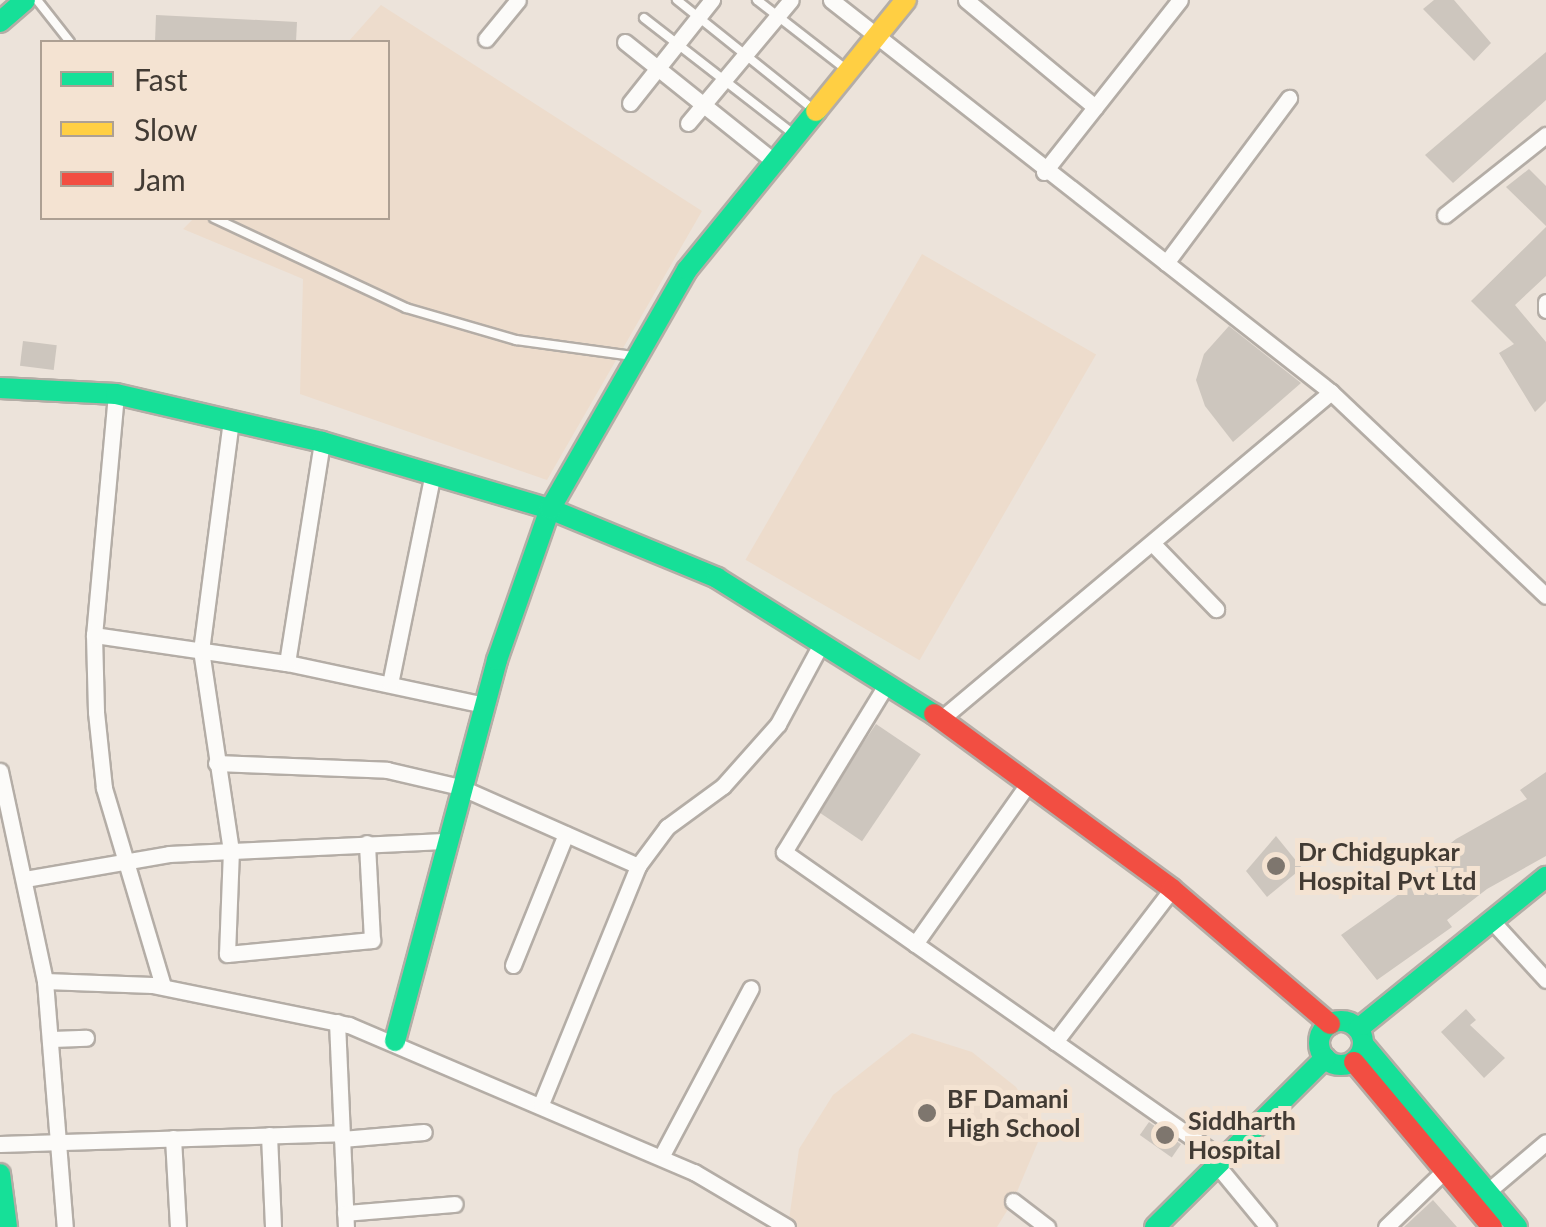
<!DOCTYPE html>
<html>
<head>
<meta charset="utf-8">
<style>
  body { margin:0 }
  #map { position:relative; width:1546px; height:1227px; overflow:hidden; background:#ece3da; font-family:Lato,sans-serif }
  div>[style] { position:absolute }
  .built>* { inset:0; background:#eddccc; transform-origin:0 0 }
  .building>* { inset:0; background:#cdc6be; transform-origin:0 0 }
  .roads { filter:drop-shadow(2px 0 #b4ada6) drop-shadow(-2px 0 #b4ada6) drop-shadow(0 2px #b4ada6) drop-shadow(0 -2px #b4ada6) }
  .lane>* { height:8px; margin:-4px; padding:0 4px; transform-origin:4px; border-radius:4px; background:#fcfbf9 }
  .street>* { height:15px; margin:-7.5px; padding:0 7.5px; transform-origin:7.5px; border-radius:7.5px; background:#fcfbf9 }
  .fast>* { height:20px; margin:-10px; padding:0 10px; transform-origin:10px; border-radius:10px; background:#16e098 }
  .fast>.ring { margin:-10px; padding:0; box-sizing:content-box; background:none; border:20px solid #16e098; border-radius:50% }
  .slow>* { height:20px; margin:-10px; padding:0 10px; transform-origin:10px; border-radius:10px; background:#ffcf43 }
  .jam>* { height:20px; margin:-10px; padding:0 10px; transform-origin:10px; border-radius:10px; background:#f24e42 }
  .dots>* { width:28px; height:28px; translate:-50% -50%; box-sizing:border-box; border:5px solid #f4e3d2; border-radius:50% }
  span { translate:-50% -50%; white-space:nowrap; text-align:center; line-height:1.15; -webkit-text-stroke:10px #f4e3d2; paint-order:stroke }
  .poi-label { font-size:25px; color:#423b34; font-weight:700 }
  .left { translate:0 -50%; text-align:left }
  .legend { position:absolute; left:40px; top:40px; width:350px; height:180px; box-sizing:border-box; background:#f4e3d2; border:2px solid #ada093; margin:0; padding:12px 18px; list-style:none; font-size:30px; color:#423b34 }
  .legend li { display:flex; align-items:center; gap:20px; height:50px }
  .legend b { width:50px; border:2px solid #ada093 }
</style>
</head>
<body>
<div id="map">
  <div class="built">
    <i style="clip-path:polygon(381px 5px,702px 211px,547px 480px,300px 394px,303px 279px,183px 229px,194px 218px,388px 218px,388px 42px,348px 42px)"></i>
    <i style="left:922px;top:254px;width:201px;height:353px;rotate:30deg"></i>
    <i style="clip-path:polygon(912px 1033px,972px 1052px,1016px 1087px,1043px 1130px,1013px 1201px,997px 1227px,788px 1227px,799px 1149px,833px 1095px)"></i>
  </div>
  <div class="building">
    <i style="clip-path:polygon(1434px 0,1454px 0,1491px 43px,1474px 61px,1423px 9px)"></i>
    <i style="clip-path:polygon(156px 15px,297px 22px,296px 42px,155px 42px)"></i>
    <i style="clip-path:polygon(1546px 52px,1546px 100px,1453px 183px,1425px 155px)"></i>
    <i style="clip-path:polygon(1529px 169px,1546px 186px,1546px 226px,1506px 187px)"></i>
    <i style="clip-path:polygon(1546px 227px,1546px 276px,1515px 305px,1546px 342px,1546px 401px,1535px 412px,1499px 353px,1514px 344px,1471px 301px)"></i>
    <i style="clip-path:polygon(1229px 326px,1301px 383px,1233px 442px,1205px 406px,1196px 380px,1204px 354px)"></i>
    <i style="left:23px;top:341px;width:34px;height:25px;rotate:7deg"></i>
    <i style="left:876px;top:724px;width:54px;height:105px;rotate:34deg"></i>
    <i style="clip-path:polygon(1546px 772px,1546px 856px,1487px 889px,1447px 920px,1452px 927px,1377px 980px,1341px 935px,1436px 868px,1429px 860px,1456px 839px,1527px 799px,1520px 790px)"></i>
    <i style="clip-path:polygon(1276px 836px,1302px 868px,1267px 897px,1246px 871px)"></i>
    <i style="clip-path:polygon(1466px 1009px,1476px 1020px,1470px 1025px,1505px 1058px,1484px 1078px,1441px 1032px)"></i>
    <i style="left:1149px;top:1122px;width:39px;height:16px;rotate:35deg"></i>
    <i style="clip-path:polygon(1433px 1200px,1457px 1227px,1404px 1227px)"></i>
  </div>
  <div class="roads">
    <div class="lane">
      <i style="left:37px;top:0;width:53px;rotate:51.8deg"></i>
      <i style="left:677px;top:0;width:174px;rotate:38.7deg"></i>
      <i style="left:757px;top:0;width:114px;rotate:37.9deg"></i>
      <i style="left:644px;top:18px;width:187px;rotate:37.8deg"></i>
      <i style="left:214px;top:218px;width:212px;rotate:25.1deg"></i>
      <i style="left:406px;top:308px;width:115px;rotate:16.2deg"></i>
      <i style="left:516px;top:340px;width:118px;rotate:7.8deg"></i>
    </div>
    <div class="street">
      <i style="left:831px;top:0;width:635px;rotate:38.1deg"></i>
      <i style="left:1331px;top:392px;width:296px;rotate:43.5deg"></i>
      <i style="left:966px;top:0;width:168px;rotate:39.7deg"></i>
      <i style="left:486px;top:39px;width:50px;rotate:-50.6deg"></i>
      <i style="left:625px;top:42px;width:187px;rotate:38.7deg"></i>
      <i style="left:630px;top:103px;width:132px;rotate:-51.5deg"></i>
      <i style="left:688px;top:123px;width:160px;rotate:-50.1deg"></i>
      <i style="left:1044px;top:172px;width:219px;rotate:-51.7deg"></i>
      <i style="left:1445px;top:215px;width:129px;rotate:-38.4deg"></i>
      <i style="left:1166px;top:263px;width:206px;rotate:-53.3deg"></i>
      <i style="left:1546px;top:302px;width:8px;rotate:90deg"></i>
      <i style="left:116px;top:394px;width:242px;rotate:95.2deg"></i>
      <i style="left:94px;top:635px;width:77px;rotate:88.5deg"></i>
      <i style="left:96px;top:712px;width:76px;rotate:84deg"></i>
      <i style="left:104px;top:788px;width:207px;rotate:73.4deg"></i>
      <i style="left:231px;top:420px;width:232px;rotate:97.4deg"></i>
      <i style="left:201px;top:650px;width:202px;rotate:81.5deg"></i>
      <i style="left:231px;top:850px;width:104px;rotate:92.2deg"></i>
      <i style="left:227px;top:954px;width:146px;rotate:-5.5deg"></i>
      <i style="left:372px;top:940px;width:97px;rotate:-93deg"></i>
      <i style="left:1155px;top:546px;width:88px;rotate:45.9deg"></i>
      <i style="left:94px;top:635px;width:195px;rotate:8.3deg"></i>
      <i style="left:287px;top:663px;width:201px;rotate:12deg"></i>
      <i style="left:287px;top:663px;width:224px;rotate:-81deg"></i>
      <i style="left:390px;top:684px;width:215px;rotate:-78.5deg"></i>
      <i style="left:886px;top:685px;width:196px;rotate:121.4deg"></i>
      <i style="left:784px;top:852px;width:533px;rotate:35deg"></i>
      <i style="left:941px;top:719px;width:509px;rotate:-39.98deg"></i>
      <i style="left:216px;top:763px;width:171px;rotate:2.3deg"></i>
      <i style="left:387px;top:770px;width:75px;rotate:13.1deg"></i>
      <i style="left:460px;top:787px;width:195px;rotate:23.9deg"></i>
      <i style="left:0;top:771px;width:215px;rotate:77.9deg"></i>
      <i style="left:45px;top:981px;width:247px;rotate:85.4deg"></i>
      <i style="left:25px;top:879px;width:146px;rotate:-9.8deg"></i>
      <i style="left:169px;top:854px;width:275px;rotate:-2.7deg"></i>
      <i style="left:1492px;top:921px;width:80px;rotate:47.5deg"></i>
      <i style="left:915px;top:944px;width:196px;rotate:-54.8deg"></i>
      <i style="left:513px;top:965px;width:141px;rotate:-68deg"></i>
      <i style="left:45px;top:981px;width:107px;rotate:2.1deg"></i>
      <i style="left:152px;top:985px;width:201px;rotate:11.5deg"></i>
      <i style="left:349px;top:1025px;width:375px;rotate:23.1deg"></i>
      <i style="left:694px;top:1172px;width:108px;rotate:30.6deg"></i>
      <i style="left:337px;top:1022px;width:205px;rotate:87.5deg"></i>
      <i style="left:52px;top:1039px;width:34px;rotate:-2deg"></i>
      <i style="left:1055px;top:1042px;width:193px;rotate:-52.6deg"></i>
      <i style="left:541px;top:1104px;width:257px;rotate:-67.8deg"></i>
      <i style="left:638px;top:866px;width:49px;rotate:-53.4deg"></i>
      <i style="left:667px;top:827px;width:69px;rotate:-36.2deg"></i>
      <i style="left:723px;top:786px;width:83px;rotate:-48.4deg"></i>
      <i style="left:778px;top:724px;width:91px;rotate:-61.7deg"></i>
      <i style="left:269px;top:1135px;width:92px;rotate:87.5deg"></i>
      <i style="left:173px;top:1138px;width:89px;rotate:86.8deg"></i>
      <i style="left:342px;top:1139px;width:82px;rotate:-4.9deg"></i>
      <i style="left:0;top:1144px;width:341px;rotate:-1.8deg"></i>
      <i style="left:661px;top:1157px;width:191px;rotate:-62deg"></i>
      <i style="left:1216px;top:1164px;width:82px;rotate:50.5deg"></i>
      <i style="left:1487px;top:1192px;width:77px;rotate:-40.3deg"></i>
      <i style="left:1013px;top:1201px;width:43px;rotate:37.4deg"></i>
      <i style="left:345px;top:1213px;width:110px;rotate:-4.7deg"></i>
      <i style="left:1386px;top:1227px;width:82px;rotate:-44deg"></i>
    </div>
    <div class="fast">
      <i style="left:0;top:22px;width:33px;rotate:-41deg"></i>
      <i style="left:0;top:388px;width:116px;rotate:3deg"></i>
      <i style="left:116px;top:394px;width:212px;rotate:13.1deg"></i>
      <i style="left:322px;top:442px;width:238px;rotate:16.4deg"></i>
      <i style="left:550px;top:509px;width:181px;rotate:22.4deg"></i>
      <i style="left:717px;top:578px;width:256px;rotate:32.1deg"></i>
      <i class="ring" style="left:1319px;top:1021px;width:24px;height:24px"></i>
      <i style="left:1358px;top:1029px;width:242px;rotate:-39deg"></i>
      <i style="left:395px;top:1041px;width:394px;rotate:-75deg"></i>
      <i style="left:497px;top:660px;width:160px;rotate:-70.7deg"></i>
      <i style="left:550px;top:509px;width:275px;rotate:-60.2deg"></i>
      <i style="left:687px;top:270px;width:205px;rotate:-50.9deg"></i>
      <i style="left:1363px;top:1044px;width:239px;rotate:49.9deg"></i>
      <i style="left:0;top:1174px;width:53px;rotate:82.5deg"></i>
      <i style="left:1155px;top:1227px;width:240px;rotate:-44.8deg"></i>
    </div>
    <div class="slow">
      <i style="left:816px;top:111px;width:143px;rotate:-51deg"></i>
    </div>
    <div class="jam">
      <i style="left:934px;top:714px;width:295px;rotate:36.3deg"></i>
      <i style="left:1172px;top:889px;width:208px;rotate:40.5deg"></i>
      <i style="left:1354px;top:1062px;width:215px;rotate:50.1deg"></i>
    </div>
  </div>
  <div class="dots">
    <i style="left:1276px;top:866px;background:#7e766e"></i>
    <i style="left:927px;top:1113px;background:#7e766e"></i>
    <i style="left:1165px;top:1135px;background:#7e766e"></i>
  </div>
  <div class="poi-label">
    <span class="left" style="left:1298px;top:866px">Dr Chidgupkar<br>Hospital Pvt Ltd</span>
    <span class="left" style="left:947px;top:1113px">BF Damani<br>High School</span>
    <span class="left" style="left:1188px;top:1135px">Siddharth<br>Hospital</span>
  </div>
  <ul class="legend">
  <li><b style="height:12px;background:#16e098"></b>Fast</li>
  <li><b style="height:12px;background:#ffcf43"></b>Slow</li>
  <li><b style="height:12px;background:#f24e42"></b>Jam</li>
  </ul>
</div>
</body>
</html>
